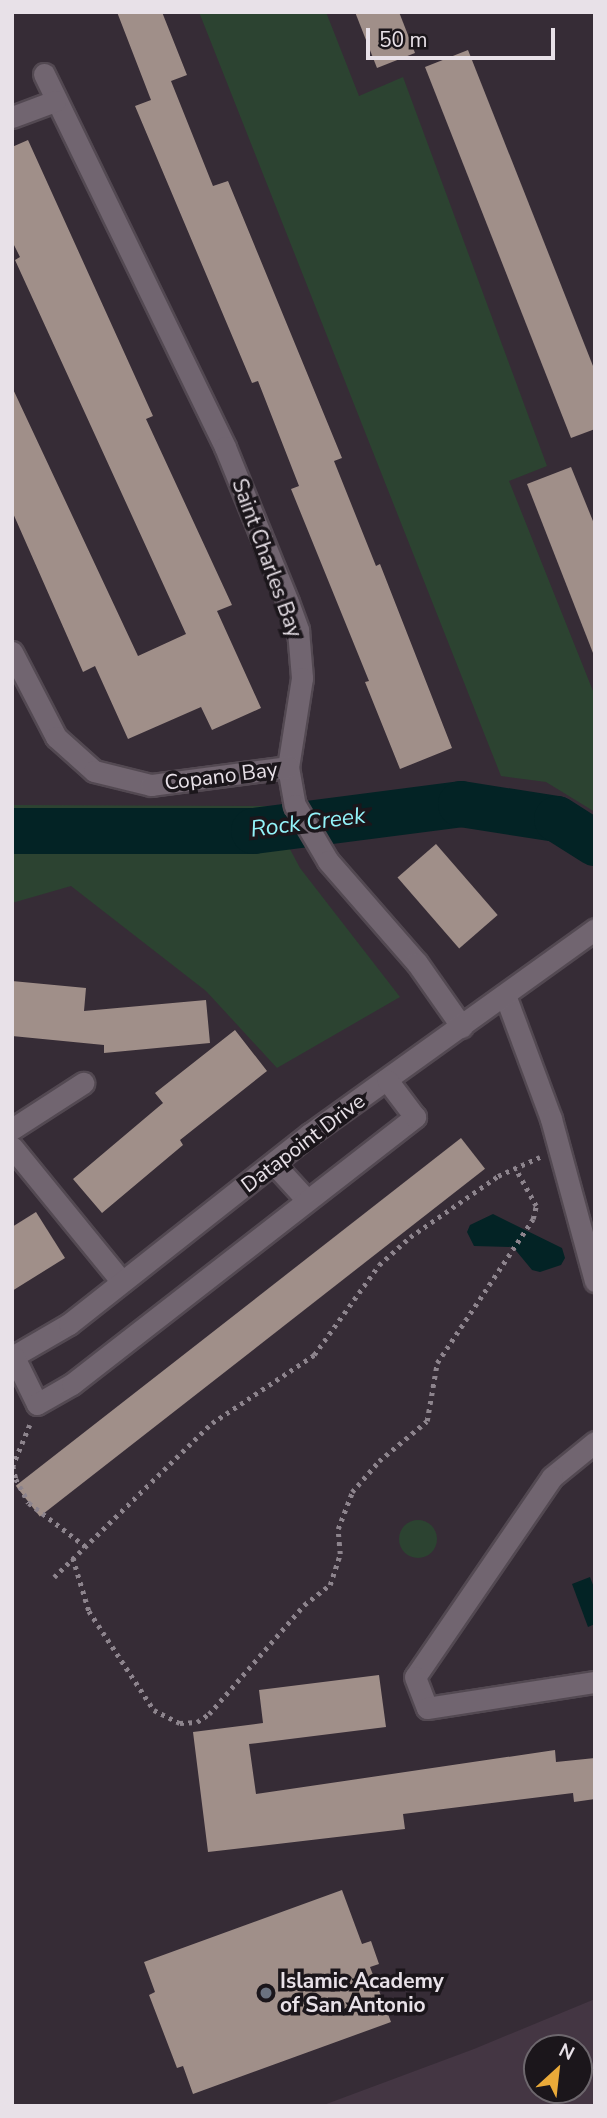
<!DOCTYPE html>
<html>
<head>
<meta charset="utf-8">
<style>
  body { margin:0 }
  #map { position:relative; width:607px; height:2118px; overflow:hidden; background:#362c36; font-family:"Nunito Sans",sans-serif }
  div>[style] { position:absolute }
  .built>* { inset:0; background:#443643 }
  .green>* { inset:0; background:#2c4331 }
  .round { border-radius:50% }
  .water>* { inset:0; background:#032325 }
  .river>* { height:46px; margin:-23px; padding:0 23px; transform-origin:23px; border-radius:23px; background:#032325 }
  .building>* { inset:0; background:#a08f89; transform-origin:0 0 }
  .path>* { height:4.5px; margin-top:-2.25px; transform-origin:0; background:repeating-linear-gradient(90deg,#8d848d 0 3.5px,transparent 0 8.5px) }
  .roads { filter:drop-shadow(2px 0 #534952) drop-shadow(-2px 0 #534952) drop-shadow(0 2px #534952) drop-shadow(0 -2px #534952) }
  .minor>* { height:21px; margin:-10.5px; padding:0 10.5px; transform-origin:10.5px; border-radius:10.5px; background:#716570 }
  .dots>* { width:19px; height:19px; translate:-50% -50%; box-sizing:border-box; border:4px solid #1b161b; border-radius:50% }
  span { translate:-50% -50%; white-space:nowrap; text-align:center; line-height:1.15; -webkit-text-stroke:7px #1b161b; paint-order:stroke }
  .street-label { font-size:21px; color:#e8e1e8 }
  .poi-label { font-size:21px; color:#e8e1e8; font-weight:700 }
  .left { translate:0 -50%; text-align:left }
  .water-label { font-size:23px; color:#93f3f9; font-style:italic }
  .frame { position:absolute; inset:0; border:14px solid #e8e1e8; pointer-events:none }
  .north { position:absolute; left:523px; top:2034px; width:70px; height:70px; box-sizing:border-box; background:#1b161b; border:2px solid #6d676d; border-radius:50%; rotate:27deg; font-size:19px; font-weight:700; line-height:28px; text-align:center; color:#e8e1e8 }
  .north::after { content:''; display:block; margin:auto; width:24px; height:32px; background:#eaaa39; clip-path:polygon(50% 0,100% 100%,50% 72%,0 100%) }
  .scale { position:absolute; left:366px; top:28px; width:189px; height:32px; box-sizing:border-box; border:4px solid #e8e1e8; border-top:0; padding-left:9px; font-size:21px; line-height:24px; white-space:nowrap; color:#e8e1e8; -webkit-text-stroke:5px #1b161b; paint-order:stroke }
</style>
</head>
<body>
<div id="map">
  <div class="built">
    <i style="clip-path:polygon(evenodd,595px 1999px,595px 2106px,321px 2106px,474px 2049px,595px 1999px,537px 2048px,579px 2048px,579px 2090px,537px 2090px,537px 2048px)"></i>
  </div>
  <div class="green">
    <i style="clip-path:polygon(199px 12px,326px 12px,359px 96px,403px 77px,547px 466px,509px 481px,595px 696px,595px 812px,546px 782px,501px 776px)"></i>
    <i style="clip-path:polygon(12px 805px,267px 806px,300px 868px,400px 997px,277px 1068px,206px 991px,71px 886px,12px 903px)"></i>
    <i class="round" style="left:399px;top:1520px;width:38px;height:38px"></i>
  </div>
  <div class="water">
    <i style="clip-path:polygon(493px 1214px,562px 1248px,565px 1258px,561px 1265px,540px 1272px,532px 1270px,513px 1247px,474px 1246px,467px 1232px,470px 1225px)"></i>
    <i style="clip-path:polygon(590px 1577px,595px 1590px,595px 1624px,588px 1627px,572px 1584px)"></i>
  </div>
  <div class="river">
    <i style="left:12px;top:831px;width:242px"></i>
    <i style="left:254px;top:831px;width:209px;rotate:-7.4deg"></i>
    <i style="left:461px;top:804px;width:97px;rotate:8.9deg"></i>
    <i style="left:557px;top:819px;width:45px;rotate:32.3deg"></i>
  </div>
  <div class="building">
    <i style="clip-path:polygon(117px 12px,162px 12px,187px 75px,171px 81px,213px 186px,228px 181px,342px 458px,334px 461px,376px 566px,380px 564px,452px 748px,400px 769px,365px 682px,369px 681px,291px 489px,299px 486px,258px 381px,252px 383px,135px 106px,151px 100px)"></i>
    <i style="clip-path:polygon(355px 12px,399px 12px,415px 53px,377px 68px)"></i>
    <i style="clip-path:polygon(468px 50px,595px 371px,595px 429px,571px 438px,425px 67px)"></i>
    <i style="clip-path:polygon(28px 140px,153px 416px,146px 419px,232px 605px,217px 611px,261px 708px,212px 730px,201px 707px,128px 739px,95px 666px,83px 672px,12px 511px,12px 387px,138px 656px,186px 634px,15px 260px,20px 257px,12px 241px,12px 147px)"></i>
    <i style="clip-path:polygon(571px 467px,595px 526px,593px 653px,527px 484px)"></i>
    <i style="left:436px;top:844px;width:94px;height:51px;rotate:49deg"></i>
    <i style="clip-path:polygon(12px 981px,86px 988px,84px 1011px,206px 1000px,210px 1043px,104px 1053px,104px 1045px,12px 1036px)"></i>
    <i style="clip-path:polygon(235px 1030px,267px 1071px,180px 1140px,183px 1145px,102px 1213px,73px 1179px,163px 1103px,155px 1093px)"></i>
    <i style="left:461px;top:1138px;width:39px;height:565px;rotate:52deg"></i>
    <i style="clip-path:polygon(36px 1212px,65px 1258px,12px 1291px,12px 1227px)"></i>
    <i style="clip-path:polygon(379px 1675px,386px 1727px,249px 1744px,256px 1794px,555px 1750px,556px 1762px,595px 1758px,595px 1799px,574px 1802px,573px 1793px,403px 1814px,405px 1829px,208px 1852px,193px 1732px,263px 1723px,259px 1690px)"></i>
    <i style="clip-path:polygon(342px 1890px,362px 1944px,371px 1941px,379px 1964px,370px 1967px,391px 2022px,193px 2094px,183px 2066px,177px 2068px,149px 1995px,155px 1992px,144px 1962px)"></i>
  </div>
  <div class="path">
    <i style="left:30px;top:1425px;width:44px;rotate:112.5deg"></i>
    <i style="left:13px;top:1466px;width:13px;rotate:77deg"></i>
    <i style="left:16px;top:1479px;width:27px;rotate:62deg"></i>
    <i style="left:29px;top:1503px;width:71px;rotate:37.5deg"></i>
    <i style="left:73px;top:1558px;width:55px;rotate:73.2deg"></i>
    <i style="left:89px;top:1611px;width:118px;rotate:56.7deg"></i>
    <i style="left:154px;top:1710px;width:29px;rotate:27deg"></i>
    <i style="left:180px;top:1723px;width:17px;rotate:-3deg"></i>
    <i style="left:197px;top:1722px;width:14px;rotate:-34deg"></i>
    <i style="left:209px;top:1714px;width:145px;rotate:-48.9deg"></i>
    <i style="left:304px;top:1605px;width:33px;rotate:-38deg"></i>
    <i style="left:330px;top:1585px;width:33px;rotate:-72deg"></i>
    <i style="left:340px;top:1554px;width:25px;rotate:-95deg"></i>
    <i style="left:338px;top:1529px;width:40px;rotate:-69deg"></i>
    <i style="left:352px;top:1492px;width:41px;rotate:-48.9deg"></i>
    <i style="left:379px;top:1461px;width:62px;rotate:-39.8deg"></i>
    <i style="left:427px;top:1421px;width:59px;rotate:-80.2deg"></i>
    <i style="left:437px;top:1363px;width:173px;rotate:-56.3deg"></i>
    <i style="left:533px;top:1219px;width:13px;rotate:-77deg"></i>
    <i style="left:536px;top:1206px;width:43px;rotate:-118.9deg"></i>
    <i style="left:54px;top:1577px;width:221px;rotate:-44.3deg"></i>
    <i style="left:212px;top:1423px;width:123px;rotate:-33.7deg"></i>
    <i style="left:314px;top:1355px;width:111px;rotate:-54.2deg"></i>
    <i style="left:379px;top:1265px;width:42px;rotate:-42.1deg"></i>
    <i style="left:410px;top:1237px;width:107px;rotate:-34.7deg"></i>
    <i style="left:498px;top:1176px;width:46px;rotate:-24.3deg"></i>
  </div>
  <div class="roads">
    <div class="minor">
      <i style="left:44px;top:74px;width:415px;rotate:64.1deg"></i>
      <i style="left:225px;top:447px;width:167px;rotate:67.9deg"></i>
      <i style="left:288px;top:602px;width:30px;rotate:70deg"></i>
      <i style="left:298px;top:630px;width:48px;rotate:85.2deg"></i>
      <i style="left:302px;top:678px;width:90px;rotate:98.9deg"></i>
      <i style="left:288px;top:767px;width:39px;rotate:80deg"></i>
      <i style="left:295px;top:805px;width:65px;rotate:59.5deg"></i>
      <i style="left:328px;top:861px;width:135px;rotate:48.9deg"></i>
      <i style="left:417px;top:963px;width:78px;rotate:54.9deg"></i>
      <i style="left:12px;top:117px;width:46px;rotate:-20.4deg"></i>
      <i style="left:12px;top:652px;width:96px;rotate:62.6deg"></i>
      <i style="left:56px;top:737px;width:51px;rotate:41.8deg"></i>
      <i style="left:94px;top:771px;width:59px;rotate:13.8deg"></i>
      <i style="left:151px;top:785px;width:138px;rotate:-7.5deg"></i>
      <i style="left:505px;top:995px;width:132px;rotate:69.6deg"></i>
      <i style="left:551px;top:1119px;width:168px;rotate:74.8deg"></i>
      <i style="left:12px;top:1129px;width:85px;rotate:-32.9deg"></i>
      <i style="left:12px;top:1147px;width:174px;rotate:50.8deg"></i>
      <i style="left:274px;top:1164px;width:46px;rotate:47.6deg"></i>
      <i style="left:12px;top:1357px;width:66px;rotate:-30.1deg"></i>
      <i style="left:69px;top:1324px;width:307px;rotate:-38.3deg"></i>
      <i style="left:310px;top:1134px;width:351px;rotate:-35.7deg"></i>
      <i style="left:14px;top:1357px;width:52px;rotate:63.9deg"></i>
      <i style="left:37px;top:1404px;width:40px;rotate:-29.7deg"></i>
      <i style="left:72px;top:1384px;width:435px;rotate:-37.9deg"></i>
      <i style="left:415px;top:1117px;width:46px;rotate:-127.1deg"></i>
      <i style="left:595px;top:1442px;width:55px;rotate:140.9deg"></i>
      <i style="left:552px;top:1477px;width:242px;rotate:124.4deg"></i>
      <i style="left:415px;top:1677px;width:33px;rotate:69deg"></i>
      <i style="left:427px;top:1708px;width:170px;rotate:-8.8deg"></i>
    </div>
  </div>
  <div class="dots">
    <i style="left:266px;top:1993px;background:#6b7280"></i>
  </div>
  <div class="street-label">
    <span style="left:267px;top:558px;rotate:70deg">Saint Charles Bay</span>
    <span style="left:221px;top:776px;rotate:-7deg">Copano Bay</span>
    <span style="left:303px;top:1143px;rotate:-37deg">Datapoint Drive</span>
  </div>
  <div class="poi-label">
    <span class="left" style="left:280px;top:1993px">Islamic Academy<br>of San Antonio</span>
  </div>
  <div class="water-label">
    <span style="left:308px;top:823px;rotate:-7deg">Rock Creek</span>
  </div>
  <div class="frame"></div>
  <div class="north">N</div>
  <div class="scale">50 m</div>
</div>
</body>
</html>
